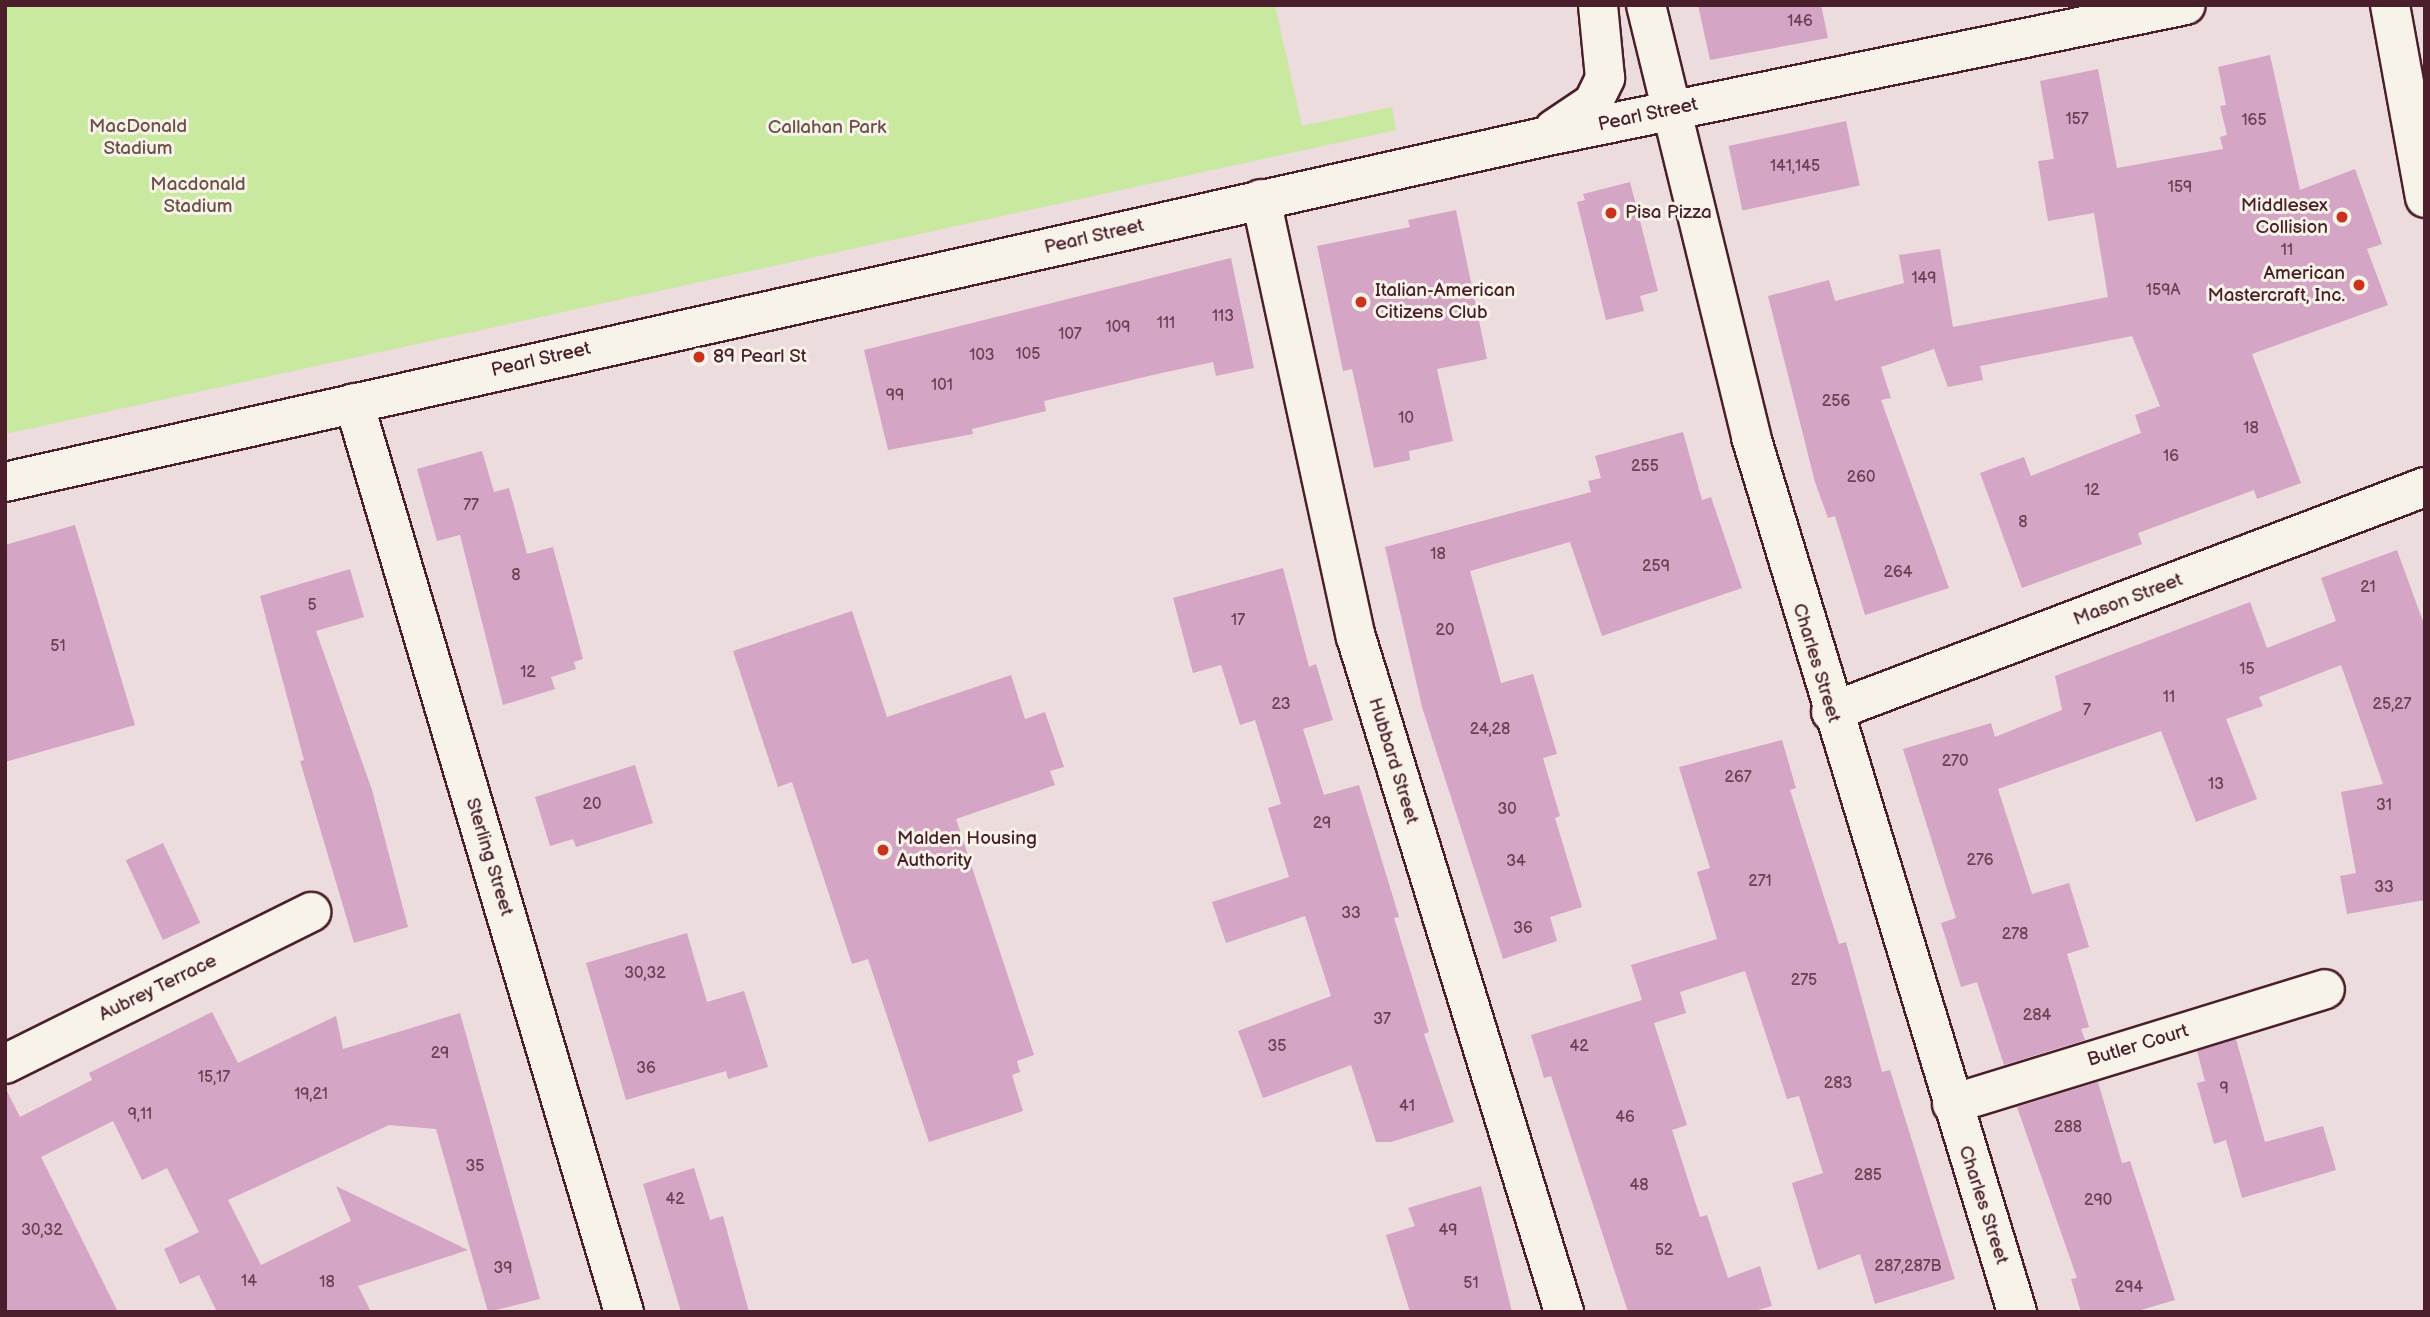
<!DOCTYPE html>
<html>
<head>
<meta charset="utf-8">
<style>
  body { margin:0 }
  #map { position:relative; width:2430px; height:1317px; overflow:hidden; background:#ecdcde; font-family:"Balsamiq Sans",sans-serif }
  div>[style] { position:absolute }
  .green>* { inset:0; background:#c9e8a0 }
  .building>* { inset:0; background:#d4a5c5; transform-origin:0 0 }
  .roads { filter:drop-shadow(2px 0 #4a1f2b) drop-shadow(-2px 0 #4a1f2b) drop-shadow(0 2px #4a1f2b) drop-shadow(0 -2px #4a1f2b) }
  .minor>* { height:38px; margin:-19px; padding:0 19px; transform-origin:19px; border-radius:19px; background:#f7f3e8 }
  .tertiary>* { height:38px; margin:-19px; padding:0 19px; transform-origin:19px; border-radius:19px; background:#f7f3e8 }
  .dots>* { width:19px; height:19px; translate:-50% -50%; box-sizing:border-box; border:4px solid #f7f3e8; border-radius:50% }
  span { translate:-50% -50%; white-space:nowrap; text-align:center; line-height:1.15; -webkit-text-stroke:6px #f7f3e8; paint-order:stroke }
  .number-label { font-size:16px; color:#6c4052 }
  .number-label span { -webkit-text-stroke-width:0 }
  .street-label { font-size:19px; color:#4a1f2b }
  .park-label { font-size:19px; color:#6a5148 }
  .poi-label { font-size:19px; color:#4a1f2b }
  .right { translate:-100% -50%; text-align:right }
  .left { translate:0 -50%; text-align:left }
  .frame { position:absolute; inset:0; border:7px solid #4a1f2b; pointer-events:none }
</style>
</head>
<body>
<div id="map">
  <div class="green">
    <i style="clip-path:polygon(5px 5px,1275px 5px,1302px 126px,1392px 107px,1396px 130px,5px 434px)"></i>
  </div>
  <div class="building">
    <i style="clip-path:polygon(1698px 5px,1821px 5px,1828px 38px,1710px 60px)"></i>
    <i style="clip-path:polygon(2270px 55px,2300px 190px,2355px 169px,2382px 244px,2367px 249px,2388px 305px,2252px 354px,2301px 483px,2257px 499px,2254px 490px,2138px 533px,2142px 544px,2022px 588px,1980px 473px,2024px 457px,2031px 476px,2141px 433px,2135px 415px,2160px 406px,2132px 336px,1980px 366px,1983px 380px,1948px 387px,1934px 349px,1881px 367px,1891px 398px,1881px 400px,1949px 588px,1865px 615px,1835px 516px,1828px 518px,1815px 482px,1768px 296px,1829px 280px,1835px 301px,1904px 283px,1899px 255px,1940px 249px,1953px 327px,2108px 297px,2094px 213px,2048px 221px,2038px 161px,2054px 159px,2040px 81px,2098px 69px,2117px 168px,2223px 149px,2220px 137px,2227px 135px,2220px 106px,2226px 105px,2218px 67px)"></i>
    <i style="left:1846px;top:121px;width:66px;height:120px;rotate:78deg"></i>
    <i style="clip-path:polygon(1630px 182px,1658px 291px,1640px 296px,1644px 311px,1606px 320px,1577px 202px,1585px 200px,1583px 194px)"></i>
    <i style="clip-path:polygon(1456px 210px,1487px 359px,1437px 369px,1453px 441px,1409px 451px,1410px 460px,1374px 468px,1352px 369px,1343px 371px,1317px 246px,1410px 227px,1408px 220px)"></i>
    <i style="clip-path:polygon(1231px 258px,1254px 368px,1216px 376px,1213px 362px,1157px 374px,1044px 401px,1046px 411px,972px 429px,973px 434px,888px 450px,864px 350px)"></i>
    <i style="clip-path:polygon(1683px 432px,1702px 500px,1711px 497px,1742px 588px,1602px 636px,1570px 542px,1470px 571px,1501px 683px,1533px 674px,1557px 754px,1543px 758px,1560px 816px,1555px 818px,1582px 907px,1550px 917px,1557px 941px,1503px 959px,1422px 707px,1385px 547px,1591px 492px,1588px 481px,1601px 478px,1595px 456px)"></i>
    <i style="clip-path:polygon(482px 451px,494px 492px,509px 488px,527px 554px,553px 547px,583px 659px,574px 662px,576px 669px,551px 677px,555px 689px,503px 705px,460px 535px,437px 541px,417px 469px)"></i>
    <i style="clip-path:polygon(75px 525px,135px 725px,5px 762px,5px 545px)"></i>
    <i style="clip-path:polygon(2397px 550px,2425px 627px,2425px 900px,2347px 914px,2340px 876px,2356px 873px,2341px 792px,2383px 784px,2341px 665px,2259px 697px,2263px 706px,2226px 719px,2257px 799px,2196px 822px,2161px 731px,1998px 789px,2032px 894px,2069px 883px,2089px 947px,2067px 954px,2089px 1027px,2081px 1029px,2085px 1040px,2004px 1065px,1977px 982px,1961px 987px,1941px 923px,1956px 918px,1903px 749px,1991px 723px,1995px 737px,2062px 710px,2055px 676px,2250px 602px,2267px 648px,2336px 621px,2321px 578px)"></i>
    <i style="clip-path:polygon(1283px 568px,1309px 667px,1316px 664px,1333px 720px,1303px 729px,1324px 795px,1359px 785px,1399px 917px,1394px 918px,1429px 1032px,1424px 1034px,1454px 1122px,1391px 1142px,1376px 1142px,1351px 1065px,1263px 1098px,1238px 1031px,1331px 996px,1305px 916px,1226px 943px,1212px 902px,1289px 877px,1268px 808px,1281px 804px,1255px 720px,1240px 725px,1221px 665px,1193px 673px,1173px 598px)"></i>
    <i style="clip-path:polygon(350px 569px,364px 617px,316px 631px,372px 790px,408px 927px,354px 943px,300px 761px,304px 760px,260px 596px)"></i>
    <i style="clip-path:polygon(852px 611px,887px 717px,1011px 675px,1025px 719px,1045px 712px,1064px 767px,1050px 771px,1055px 785px,956px 819px,1034px 1055px,1017px 1061px,1020px 1072px,1012px 1075px,1023px 1111px,929px 1142px,868px 959px,852px 964px,792px 782px,778px 787px,733px 651px)"></i>
    <i style="clip-path:polygon(1782px 740px,1796px 788px,1790px 790px,1839px 944px,1846px 942px,1882px 1072px,1890px 1070px,1955px 1279px,1875px 1304px,1860px 1254px,1818px 1270px,1792px 1183px,1823px 1173px,1799px 1096px,1787px 1099px,1745px 971px,1680px 992px,1686px 1013px,1654px 1023px,1687px 1125px,1672px 1130px,1700px 1217px,1707px 1215px,1728px 1278px,1760px 1266px,1772px 1306px,1751px 1312px,1628px 1312px,1551px 1076px,1544px 1078px,1531px 1035px,1642px 1000px,1631px 965px,1717px 939px,1697px 872px,1710px 868px,1679px 767px)"></i>
    <i style="clip-path:polygon(635px 765px,653px 823px,576px 847px,573px 839px,550px 846px,535px 797px)"></i>
    <i style="left:163px;top:843px;width:88px;height:41px;rotate:65deg"></i>
    <i style="clip-path:polygon(687px 933px,707px 1002px,744px 991px,768px 1067px,728px 1079px,726px 1071px,626px 1100px,586px 963px)"></i>
    <i style="clip-path:polygon(212px 1012px,238px 1063px,336px 1016px,343px 1049px,460px 1013px,540px 1299px,488px 1312px,436px 1129px,389px 1125px,228px 1200px,261px 1265px,351px 1221px,336px 1186px,468px 1250px,358px 1286px,371px 1312px,217px 1312px,199px 1275px,180px 1284px,164px 1249px,199px 1232px,167px 1168px,142px 1180px,113px 1121px,41px 1157px,118px 1312px,5px 1312px,5px 1087px,20px 1117px,92px 1080px,89px 1073px)"></i>
    <i style="clip-path:polygon(2236px 1039px,2265px 1142px,2323px 1126px,2336px 1170px,2242px 1198px,2226px 1140px,2214px 1144px,2197px 1083px,2205px 1081px,2197px 1051px)"></i>
    <i style="clip-path:polygon(2098px 1082px,2122px 1163px,2130px 1161px,2175px 1300px,2134px 1312px,2081px 1312px,2071px 1279px,2077px 1278px,2017px 1107px)"></i>
    <i style="clip-path:polygon(694px 1168px,710px 1220px,723px 1216px,749px 1312px,681px 1312px,643px 1184px)"></i>
    <i style="clip-path:polygon(1481px 1186px,1512px 1312px,1410px 1312px,1386px 1235px,1415px 1226px,1408px 1208px)"></i>
  </div>
  <div class="roads">
    <div class="minor">
      <i style="left:2390px;top:5px;width:196px;rotate:79.7deg"></i>
      <i style="left:1261px;top:199px;width:448px;rotate:77.8deg"></i>
      <i style="left:1356px;top:637px;width:706px;rotate:72.87deg"></i>
      <i style="left:354px;top:403px;width:948px;rotate:73.46deg"></i>
      <i style="left:1831px;top:712px;width:635px;rotate:-20.75deg"></i>
      <i style="left:5px;top:1064px;width:342px;rotate:-26.4deg"></i>
      <i style="left:1952px;top:1104px;width:390px;rotate:-17.1deg"></i>
    </div>
    <div class="tertiary">
      <i style="left:1646px;top:5px;width:445px;rotate:76.3deg"></i>
      <i style="left:1751px;top:437px;width:915px;rotate:73.09deg"></i>
      <i style="left:1554px;top:129px;width:47px;rotate:-33.7deg"></i>
      <i style="left:1593px;top:103px;width:28px;rotate:-64deg"></i>
      <i style="left:1605px;top:78px;width:73px;rotate:-95.5deg"></i>
      <i style="left:5px;top:482px;width:1576px;rotate:-12.64deg"></i>
      <i style="left:1543px;top:137px;width:656px;rotate:-11.6deg"></i>
    </div>
  </div>
  <div class="dots">
    <i style="left:1611px;top:213px;background:#c8321e"></i>
    <i style="left:2342px;top:217px;background:#c8321e"></i>
    <i style="left:2359px;top:285px;background:#c8321e"></i>
    <i style="left:1361px;top:302px;background:#c8321e"></i>
    <i style="left:699px;top:357px;background:#c8321e"></i>
    <i style="left:883px;top:850px;background:#c8321e"></i>
  </div>
  <div class="number-label">
    <span style="left:1800px;top:22px">146</span>
    <span style="left:2077px;top:120px">157</span>
    <span style="left:2254px;top:121px">165</span>
    <span style="left:1795px;top:167px">141,145</span>
    <span style="left:2180px;top:188px">159</span>
    <span style="left:2287px;top:251px">11</span>
    <span style="left:1924px;top:279px">149</span>
    <span style="left:2163px;top:291px">159A</span>
    <span style="left:1223px;top:317px">113</span>
    <span style="left:1166px;top:324px">111</span>
    <span style="left:1118px;top:328px">109</span>
    <span style="left:1070px;top:335px">107</span>
    <span style="left:1028px;top:355px">105</span>
    <span style="left:982px;top:356px">103</span>
    <span style="left:942px;top:386px">101</span>
    <span style="left:895px;top:396px">99</span>
    <span style="left:1836px;top:402px">256</span>
    <span style="left:1406px;top:419px">10</span>
    <span style="left:2251px;top:429px">18</span>
    <span style="left:2171px;top:457px">16</span>
    <span style="left:1645px;top:467px">255</span>
    <span style="left:1861px;top:478px">260</span>
    <span style="left:2092px;top:491px">12</span>
    <span style="left:471px;top:506px">77</span>
    <span style="left:2023px;top:523px">8</span>
    <span style="left:1438px;top:555px">18</span>
    <span style="left:1656px;top:567px">259</span>
    <span style="left:1898px;top:573px">264</span>
    <span style="left:516px;top:576px">8</span>
    <span style="left:2368px;top:588px">21</span>
    <span style="left:312px;top:606px">5</span>
    <span style="left:1238px;top:621px">17</span>
    <span style="left:1445px;top:631px">20</span>
    <span style="left:58px;top:647px">51</span>
    <span style="left:2247px;top:670px">15</span>
    <span style="left:528px;top:673px">12</span>
    <span style="left:2169px;top:698px">11</span>
    <span style="left:1281px;top:705px">23</span>
    <span style="left:2392px;top:705px">25,27</span>
    <span style="left:2087px;top:711px">7</span>
    <span style="left:1490px;top:730px">24,28</span>
    <span style="left:1955px;top:762px">270</span>
    <span style="left:1738px;top:778px">267</span>
    <span style="left:2216px;top:785px">13</span>
    <span style="left:592px;top:805px">20</span>
    <span style="left:2384px;top:806px">31</span>
    <span style="left:1507px;top:810px">30</span>
    <span style="left:1322px;top:824px">29</span>
    <span style="left:1980px;top:861px">276</span>
    <span style="left:1516px;top:862px">34</span>
    <span style="left:1760px;top:882px">271</span>
    <span style="left:2384px;top:888px">33</span>
    <span style="left:1351px;top:914px">33</span>
    <span style="left:1523px;top:929px">36</span>
    <span style="left:2015px;top:935px">278</span>
    <span style="left:645px;top:974px">30,32</span>
    <span style="left:1804px;top:981px">275</span>
    <span style="left:2037px;top:1016px">284</span>
    <span style="left:1382px;top:1020px">37</span>
    <span style="left:1277px;top:1047px">35</span>
    <span style="left:1579px;top:1047px">42</span>
    <span style="left:440px;top:1054px">29</span>
    <span style="left:646px;top:1069px">36</span>
    <span style="left:214px;top:1078px">15,17</span>
    <span style="left:1838px;top:1084px">283</span>
    <span style="left:2224px;top:1089px">9</span>
    <span style="left:311px;top:1095px">19,21</span>
    <span style="left:1407px;top:1107px">41</span>
    <span style="left:140px;top:1115px">9,11</span>
    <span style="left:1625px;top:1118px">46</span>
    <span style="left:2068px;top:1128px">288</span>
    <span style="left:475px;top:1167px">35</span>
    <span style="left:1868px;top:1176px">285</span>
    <span style="left:1639px;top:1186px">48</span>
    <span style="left:675px;top:1200px">42</span>
    <span style="left:2098px;top:1201px">290</span>
    <span style="left:42px;top:1231px">30,32</span>
    <span style="left:1448px;top:1231px">49</span>
    <span style="left:1664px;top:1251px">52</span>
    <span style="left:1908px;top:1267px">287,287B</span>
    <span style="left:503px;top:1269px">39</span>
    <span style="left:249px;top:1282px">14</span>
    <span style="left:327px;top:1283px">18</span>
    <span style="left:1471px;top:1284px">51</span>
    <span style="left:2129px;top:1288px">294</span>
  </div>
  <div class="street-label">
    <span style="left:1648px;top:115px;rotate:-12deg">Pearl Street</span>
    <span style="left:1094px;top:237px;rotate:-13deg">Pearl Street</span>
    <span style="left:541px;top:360px;rotate:-13deg">Pearl Street</span>
    <span style="left:2128px;top:600px;rotate:-21deg">Mason Street</span>
    <span style="left:1816px;top:663px;rotate:73deg">Charles Street</span>
    <span style="left:1393px;top:761px;rotate:73deg">Hubbard Street</span>
    <span style="left:489px;top:857px;rotate:73deg">Sterling Street</span>
    <span style="left:158px;top:988px;rotate:-26deg">Aubrey Terrace</span>
    <span style="left:2138px;top:1046px;rotate:-17deg">Butler Court</span>
    <span style="left:1983px;top:1205px;rotate:72deg">Charles Street</span>
  </div>
  <div class="park-label">
    <span style="left:138px;top:138px">MacDonald<br>Stadium</span>
    <span style="left:827px;top:128px">Callahan Park</span>
    <span style="left:198px;top:196px">Macdonald<br>Stadium</span>
  </div>
  <div class="poi-label">
    <span class="right" style="left:2328px;top:217px">Middlesex<br>Collision</span>
    <span class="left" style="left:1625px;top:213px">Pisa Pizza</span>
    <span class="right" style="left:2345px;top:285px">American<br>Mastercraft, Inc.</span>
    <span class="left" style="left:1375px;top:302px">Italian-American<br>Citizens Club</span>
    <span class="left" style="left:713px;top:357px">89 Pearl St</span>
    <span class="left" style="left:897px;top:850px">Malden Housing<br>Authority</span>
  </div>
  <div class="frame"></div>
</div>
</body>
</html>
